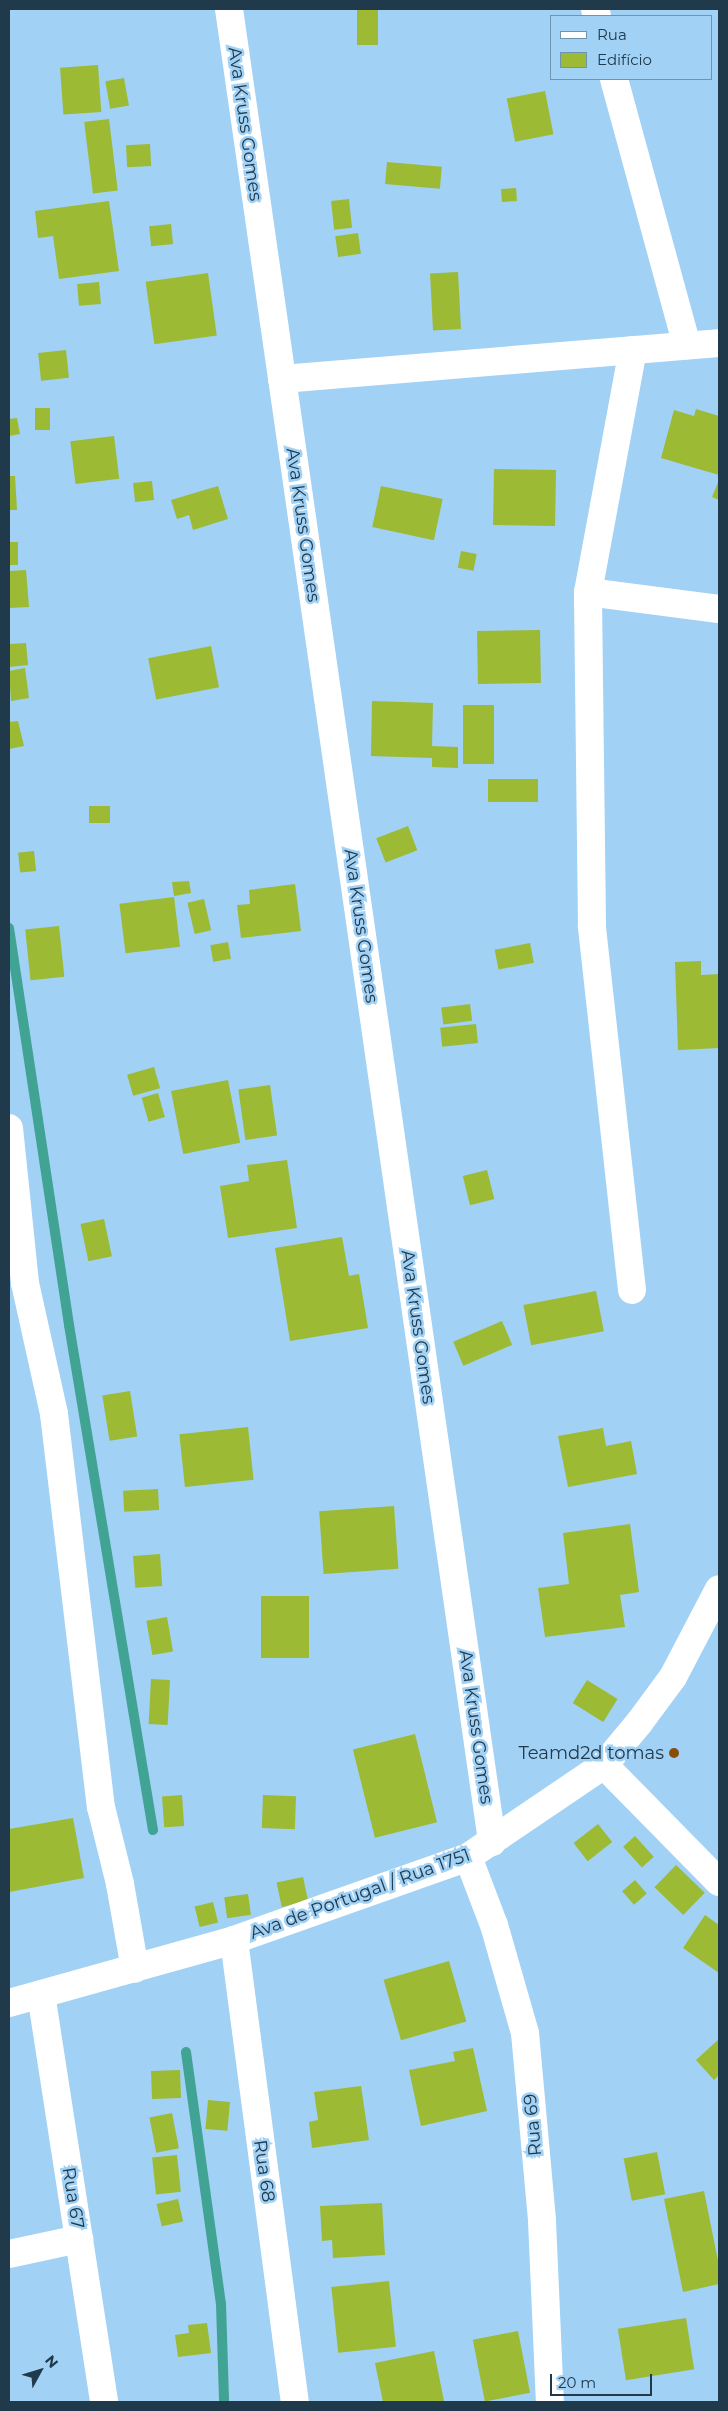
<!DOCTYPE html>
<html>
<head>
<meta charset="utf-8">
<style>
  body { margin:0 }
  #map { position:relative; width:728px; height:2411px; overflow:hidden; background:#a1d1f5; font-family:Montserrat,sans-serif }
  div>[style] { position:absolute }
  .stream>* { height:10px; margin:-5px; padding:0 5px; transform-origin:5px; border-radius:5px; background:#40a394 }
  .building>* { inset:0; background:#9cba33; transform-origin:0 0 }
  .minor>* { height:28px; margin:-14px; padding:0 14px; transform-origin:14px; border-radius:14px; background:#fff }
  .dots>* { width:14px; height:14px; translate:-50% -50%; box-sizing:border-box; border:2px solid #a1d1f5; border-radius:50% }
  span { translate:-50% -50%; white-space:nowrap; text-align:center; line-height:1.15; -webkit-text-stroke:5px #a1d1f5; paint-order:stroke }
  .street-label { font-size:18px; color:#20394b }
  .poi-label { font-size:18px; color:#20394b }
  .right { translate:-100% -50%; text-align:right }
  .frame { position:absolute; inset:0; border:10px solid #20394b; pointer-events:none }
  .legend { position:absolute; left:550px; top:15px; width:162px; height:65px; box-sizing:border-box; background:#a1d1f5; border:1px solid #6d94b1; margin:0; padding:6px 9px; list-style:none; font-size:15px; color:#20394b }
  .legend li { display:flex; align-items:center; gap:10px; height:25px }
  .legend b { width:25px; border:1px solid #6d94b1 }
  .north { position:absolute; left:15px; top:2346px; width:50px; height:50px; -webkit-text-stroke:4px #a1d1f5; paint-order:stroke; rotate:51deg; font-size:14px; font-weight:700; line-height:20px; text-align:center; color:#20394b }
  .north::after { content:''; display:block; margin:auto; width:18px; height:22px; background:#20394b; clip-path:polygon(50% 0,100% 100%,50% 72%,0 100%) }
  .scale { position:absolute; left:550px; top:2374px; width:102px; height:22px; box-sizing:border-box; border:2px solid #20394b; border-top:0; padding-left:6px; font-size:15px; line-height:18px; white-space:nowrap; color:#20394b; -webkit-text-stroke:4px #a1d1f5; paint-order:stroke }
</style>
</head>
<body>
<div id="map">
  <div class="stream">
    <i style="left:9px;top:928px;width:402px;rotate:81.4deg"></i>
    <i style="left:69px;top:1325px;width:512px;rotate:80.56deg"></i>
    <i style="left:186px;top:2052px;width:254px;rotate:82.1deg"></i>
    <i style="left:221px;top:2304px;width:98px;rotate:88.2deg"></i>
  </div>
  <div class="building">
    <i style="left:357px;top:9px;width:21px;height:36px"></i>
    <i style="left:98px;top:65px;width:47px;height:38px;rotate:86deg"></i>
    <i style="left:124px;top:78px;width:28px;height:19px;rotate:80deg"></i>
    <i style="left:545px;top:91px;width:44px;height:39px;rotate:79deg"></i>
    <i style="left:109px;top:119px;width:72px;height:25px;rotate:83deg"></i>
    <i style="left:150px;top:144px;width:22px;height:24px;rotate:87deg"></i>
    <i style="left:387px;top:162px;width:55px;height:22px;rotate:5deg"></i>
    <i style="left:516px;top:188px;width:13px;height:15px;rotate:86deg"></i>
    <i style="left:349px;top:199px;width:29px;height:18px;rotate:84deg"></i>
    <i style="clip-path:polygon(109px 201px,119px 271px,59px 279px,53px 236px,38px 238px,35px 211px)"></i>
    <i style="left:171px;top:224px;width:20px;height:22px;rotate:84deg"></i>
    <i style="left:358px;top:233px;width:21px;height:23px;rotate:82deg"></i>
    <i style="left:458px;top:272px;width:57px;height:28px;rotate:87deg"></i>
    <i style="left:208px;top:273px;width:63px;height:63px;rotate:82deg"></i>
    <i style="left:99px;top:282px;width:22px;height:22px;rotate:85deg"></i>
    <i style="left:66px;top:350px;width:28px;height:28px;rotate:84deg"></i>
    <i style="left:35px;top:408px;width:15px;height:22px"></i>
    <i style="clip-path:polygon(696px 409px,719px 416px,719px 475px,661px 458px,674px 410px,694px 416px)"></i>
    <i style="clip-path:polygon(17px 418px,20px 434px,9px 436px,9px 419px)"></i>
    <i style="left:114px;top:436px;width:43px;height:44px;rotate:83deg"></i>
    <i style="left:494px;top:469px;width:62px;height:56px;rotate:1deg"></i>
    <i style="clip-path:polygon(9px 476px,15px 476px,17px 510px,9px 510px)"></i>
    <i style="clip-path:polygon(719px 480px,719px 500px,712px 497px)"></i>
    <i style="left:152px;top:481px;width:19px;height:19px;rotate:84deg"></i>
    <i style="clip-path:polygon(218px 486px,228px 519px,193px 530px,189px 515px,177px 519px,171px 500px)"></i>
    <i style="left:381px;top:486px;width:63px;height:42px;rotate:12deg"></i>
    <i style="left:9px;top:542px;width:9px;height:23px"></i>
    <i style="left:461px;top:551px;width:16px;height:17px;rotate:11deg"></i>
    <i style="clip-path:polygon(26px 570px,29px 607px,9px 608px,9px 571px)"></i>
    <i style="left:540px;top:630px;width:53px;height:63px;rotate:89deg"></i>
    <i style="clip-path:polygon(26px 643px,28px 665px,9px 667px,9px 644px)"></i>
    <i style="left:211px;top:646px;width:42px;height:64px;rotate:79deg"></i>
    <i style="clip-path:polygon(25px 668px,29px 698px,11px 701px,9px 671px)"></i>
    <i style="clip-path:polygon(372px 701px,433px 703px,432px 746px,458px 747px,458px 768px,432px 767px,432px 758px,371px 756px)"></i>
    <i style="left:494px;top:705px;width:59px;height:31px;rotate:90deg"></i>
    <i style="clip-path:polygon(18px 721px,24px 746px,9px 749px,9px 722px)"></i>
    <i style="left:538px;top:779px;width:23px;height:50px;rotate:90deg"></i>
    <i style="left:89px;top:806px;width:21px;height:17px"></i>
    <i style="left:408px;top:826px;width:26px;height:34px;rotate:69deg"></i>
    <i style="left:34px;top:851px;width:20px;height:16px;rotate:84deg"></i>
    <i style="clip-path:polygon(189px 881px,191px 893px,174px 896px,172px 882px)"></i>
    <i style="clip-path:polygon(295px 884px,301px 931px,241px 938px,237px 905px,250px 904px,249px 890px)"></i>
    <i style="left:174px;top:897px;width:50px;height:55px;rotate:83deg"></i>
    <i style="left:204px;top:899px;width:32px;height:17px;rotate:77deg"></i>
    <i style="left:59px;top:926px;width:51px;height:34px;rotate:84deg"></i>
    <i style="left:228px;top:942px;width:17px;height:18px;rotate:80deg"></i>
    <i style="left:530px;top:943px;width:20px;height:36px;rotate:79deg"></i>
    <i style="clip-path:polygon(701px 961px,701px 975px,719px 974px,719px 1048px,678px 1050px,675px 962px)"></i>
    <i style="left:470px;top:1004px;width:17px;height:29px;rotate:83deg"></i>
    <i style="left:476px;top:1024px;width:19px;height:36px;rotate:84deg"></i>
    <i style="left:154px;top:1067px;width:22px;height:28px;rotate:74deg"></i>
    <i style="left:228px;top:1080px;width:64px;height:58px;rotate:79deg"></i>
    <i style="left:270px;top:1085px;width:51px;height:32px;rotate:82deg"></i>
    <i style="left:158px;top:1093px;width:25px;height:17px;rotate:74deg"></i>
    <i style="clip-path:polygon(287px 1160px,297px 1228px,228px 1238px,220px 1186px,249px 1181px,247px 1165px)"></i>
    <i style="left:487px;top:1170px;width:30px;height:25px;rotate:76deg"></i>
    <i style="left:104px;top:1219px;width:38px;height:24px;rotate:78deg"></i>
    <i style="clip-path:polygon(342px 1237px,349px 1276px,359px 1274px,368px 1328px,290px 1341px,275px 1248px)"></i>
    <i style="left:596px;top:1291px;width:41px;height:74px;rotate:79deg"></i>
    <i style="left:502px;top:1321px;width:26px;height:53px;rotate:67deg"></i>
    <i style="left:130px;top:1391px;width:46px;height:28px;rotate:81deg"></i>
    <i style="left:248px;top:1427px;width:53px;height:69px;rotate:84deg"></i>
    <i style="clip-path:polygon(603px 1428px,606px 1446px,631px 1441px,637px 1474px,568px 1487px,558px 1436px)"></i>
    <i style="left:158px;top:1489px;width:21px;height:35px;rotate:87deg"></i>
    <i style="left:394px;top:1506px;width:63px;height:75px;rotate:86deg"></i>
    <i style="clip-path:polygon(630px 1524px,639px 1592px,620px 1595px,625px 1627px,545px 1637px,538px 1588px,569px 1584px,563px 1533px)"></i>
    <i style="left:160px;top:1554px;width:32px;height:27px;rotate:86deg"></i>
    <i style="left:261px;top:1596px;width:48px;height:62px"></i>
    <i style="left:167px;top:1617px;width:35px;height:21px;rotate:80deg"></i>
    <i style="left:151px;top:1679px;width:19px;height:45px;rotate:3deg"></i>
    <i style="left:587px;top:1680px;width:36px;height:27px;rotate:32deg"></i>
    <i style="left:415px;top:1734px;width:91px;height:64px;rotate:76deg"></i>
    <i style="left:182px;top:1795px;width:31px;height:20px;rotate:86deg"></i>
    <i style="left:263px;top:1795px;width:33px;height:33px;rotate:2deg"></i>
    <i style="clip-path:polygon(73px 1818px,84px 1878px,9px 1892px,9px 1829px)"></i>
    <i style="left:598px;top:1824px;width:23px;height:31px;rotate:52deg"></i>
    <i style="left:635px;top:1836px;width:28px;height:16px;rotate:48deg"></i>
    <i style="left:676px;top:1865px;width:40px;height:31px;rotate:44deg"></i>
    <i style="left:303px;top:1877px;width:25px;height:27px;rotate:78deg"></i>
    <i style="left:635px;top:1880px;width:18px;height:17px;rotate:49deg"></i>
    <i style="left:248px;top:1894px;width:21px;height:24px;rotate:82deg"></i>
    <i style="left:213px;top:1902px;width:21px;height:19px;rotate:76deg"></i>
    <i style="clip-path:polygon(705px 1915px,719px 1925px,719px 1973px,683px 1948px)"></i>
    <i style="left:449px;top:1961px;width:63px;height:68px;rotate:74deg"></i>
    <i style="clip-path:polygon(719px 2039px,719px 2075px,714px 2080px,696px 2060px)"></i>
    <i style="clip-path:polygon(473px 2048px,487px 2111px,421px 2126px,409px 2070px,455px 2061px,453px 2052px)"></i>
    <i style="left:180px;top:2070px;width:28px;height:29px;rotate:88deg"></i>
    <i style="clip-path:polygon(361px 2086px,369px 2140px,312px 2148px,309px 2122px,318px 2120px,314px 2092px)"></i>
    <i style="left:208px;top:2100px;width:22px;height:29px;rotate:5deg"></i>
    <i style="left:172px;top:2113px;width:36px;height:23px;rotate:79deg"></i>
    <i style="left:657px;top:2152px;width:43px;height:34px;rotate:79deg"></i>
    <i style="left:177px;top:2155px;width:37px;height:25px;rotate:84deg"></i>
    <i style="clip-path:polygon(704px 2191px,719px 2266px,719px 2284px,683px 2292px,664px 2199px)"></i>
    <i style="left:178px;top:2199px;width:23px;height:22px;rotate:77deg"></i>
    <i style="clip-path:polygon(382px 2203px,385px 2255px,333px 2258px,332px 2240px,322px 2241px,320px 2206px)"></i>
    <i style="left:389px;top:2281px;width:66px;height:58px;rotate:84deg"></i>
    <i style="left:686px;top:2318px;width:52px;height:69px;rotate:81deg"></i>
    <i style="clip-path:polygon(207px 2323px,211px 2353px,178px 2357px,175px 2335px,189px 2333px,188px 2325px)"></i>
    <i style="left:518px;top:2331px;width:63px;height:46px;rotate:79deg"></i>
    <i style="clip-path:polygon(434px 2351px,444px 2401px,383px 2402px,375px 2363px)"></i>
  </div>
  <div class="minor">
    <i style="left:229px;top:9px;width:1852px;rotate:81.83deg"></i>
    <i style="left:595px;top:9px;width:7px;rotate:74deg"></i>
    <i style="left:614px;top:79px;width:276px;rotate:74.7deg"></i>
    <i style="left:282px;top:379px;width:438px;rotate:-4.7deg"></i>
    <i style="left:588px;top:592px;width:132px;rotate:7.4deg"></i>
    <i style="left:9px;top:1128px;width:156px;rotate:84.1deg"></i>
    <i style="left:25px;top:1283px;width:134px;rotate:77.5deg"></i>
    <i style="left:54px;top:1414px;width:396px;rotate:83.2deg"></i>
    <i style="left:101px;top:1807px;width:79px;rotate:76.1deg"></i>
    <i style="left:120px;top:1884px;width:86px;rotate:80deg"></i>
    <i style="left:632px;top:1290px;width:367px;rotate:-96.3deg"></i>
    <i style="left:592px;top:925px;width:333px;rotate:-90.7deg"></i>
    <i style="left:588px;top:592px;width:246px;rotate:-79.5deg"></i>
    <i style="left:604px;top:1765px;width:164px;rotate:45.5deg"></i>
    <i style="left:468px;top:1857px;width:73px;rotate:69.1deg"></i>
    <i style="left:494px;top:1925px;width:112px;rotate:74deg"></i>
    <i style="left:525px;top:2033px;width:189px;rotate:84.8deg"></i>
    <i style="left:542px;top:2221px;width:181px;rotate:87.5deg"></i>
    <i style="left:234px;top:1940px;width:466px;rotate:82.5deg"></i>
    <i style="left:41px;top:1994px;width:413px;rotate:81.2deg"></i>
    <i style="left:9px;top:2003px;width:234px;rotate:-15.6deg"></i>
    <i style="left:234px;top:1940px;width:248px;rotate:-19.5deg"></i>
    <i style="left:468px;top:1857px;width:164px;rotate:-34.1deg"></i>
    <i style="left:604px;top:1765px;width:55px;rotate:-50.2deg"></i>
    <i style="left:639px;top:1723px;width:57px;rotate:-53.5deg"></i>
    <i style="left:673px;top:1677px;width:99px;rotate:-62.4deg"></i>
    <i style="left:9px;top:2254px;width:72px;rotate:-12.1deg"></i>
  </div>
  <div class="dots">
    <i style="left:674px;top:1753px;background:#884d07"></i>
  </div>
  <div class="street-label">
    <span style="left:245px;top:124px;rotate:82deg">Ava Kruss Gomes</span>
    <span style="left:303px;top:525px;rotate:82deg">Ava Kruss Gomes</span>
    <span style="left:361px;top:926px;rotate:82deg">Ava Kruss Gomes</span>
    <span style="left:418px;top:1327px;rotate:82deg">Ava Kruss Gomes</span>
    <span style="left:476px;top:1727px;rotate:82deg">Ava Kruss Gomes</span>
    <span style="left:360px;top:1894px;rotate:-20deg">Ava de Portugal / Rua 1751</span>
    <span style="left:533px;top:2125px;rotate:-95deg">Rua 69</span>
    <span style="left:264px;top:2171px;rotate:82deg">Rua 68</span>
    <span style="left:73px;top:2198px;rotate:81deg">Rua 67</span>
  </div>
  <div class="poi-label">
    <span class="right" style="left:664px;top:1753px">Teamd2d tomas</span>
  </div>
  <div class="frame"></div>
  <ul class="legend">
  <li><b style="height:6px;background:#fff"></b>Rua</li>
  <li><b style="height:14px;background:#9cba33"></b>Edifício</li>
  </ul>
  <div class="north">N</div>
  <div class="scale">20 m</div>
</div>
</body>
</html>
